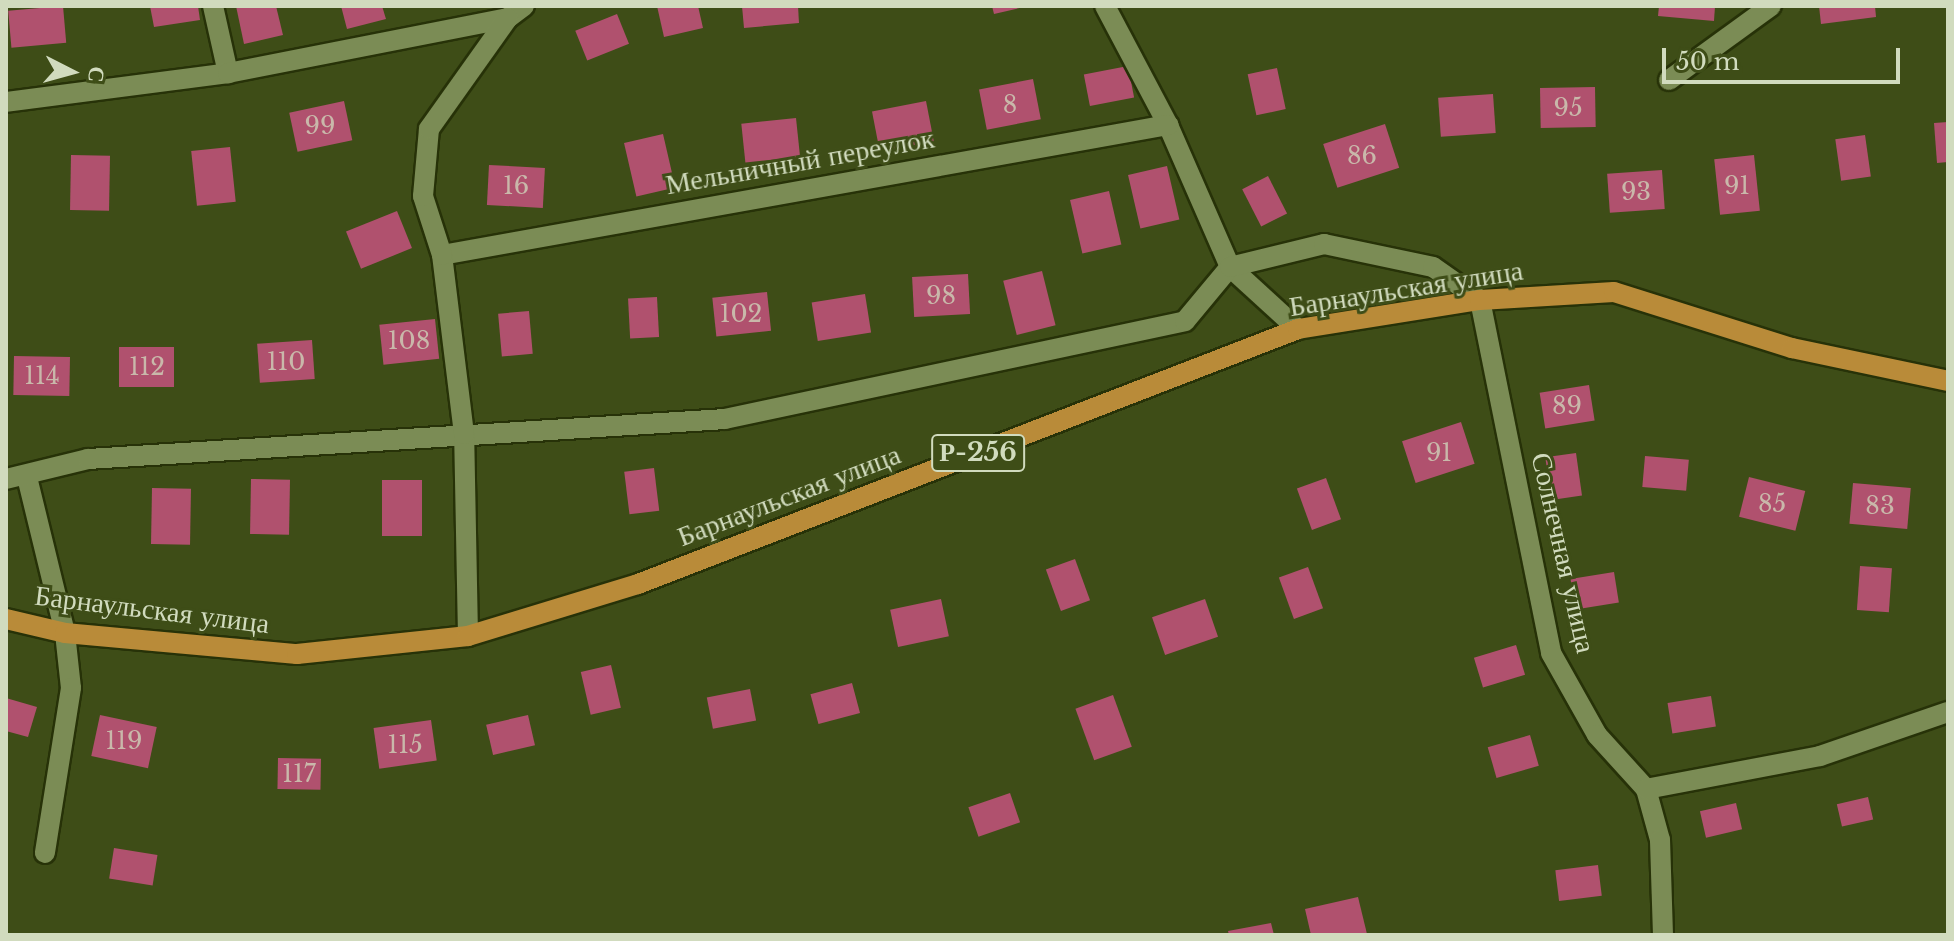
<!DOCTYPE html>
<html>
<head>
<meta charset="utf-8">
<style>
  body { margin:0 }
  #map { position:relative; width:1954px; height:941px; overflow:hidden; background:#3e4d17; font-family:"Libre Baskerville",serif }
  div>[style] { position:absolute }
  .building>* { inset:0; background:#b0516e; transform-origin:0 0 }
  .roads { filter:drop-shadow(2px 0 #273208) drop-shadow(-2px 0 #273208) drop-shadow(0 2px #273208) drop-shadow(0 -2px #273208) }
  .minor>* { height:20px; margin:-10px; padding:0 10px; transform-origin:10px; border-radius:10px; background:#7b8c55 }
  .major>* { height:20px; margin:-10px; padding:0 10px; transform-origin:10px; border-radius:10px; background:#b98b39 }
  span { translate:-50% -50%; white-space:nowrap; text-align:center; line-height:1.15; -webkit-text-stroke:6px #3e4d17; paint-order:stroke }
  .number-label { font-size:24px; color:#c9b8aa }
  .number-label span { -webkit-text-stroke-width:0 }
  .shield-label span { padding:2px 6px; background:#3e4d17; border:2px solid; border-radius:6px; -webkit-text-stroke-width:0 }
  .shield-label { font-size:26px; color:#d1dbbe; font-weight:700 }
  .street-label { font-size:28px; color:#d1dbbe }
  .frame { position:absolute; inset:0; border:8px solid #d1dbbe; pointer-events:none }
  .north { position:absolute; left:32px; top:32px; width:80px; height:80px; -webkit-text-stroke:6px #3e4d17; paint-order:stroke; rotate:96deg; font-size:22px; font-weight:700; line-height:32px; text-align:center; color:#d1dbbe }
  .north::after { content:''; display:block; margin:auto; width:28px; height:36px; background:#d1dbbe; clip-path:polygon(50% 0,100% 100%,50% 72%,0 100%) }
  .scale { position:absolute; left:1662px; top:48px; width:238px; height:36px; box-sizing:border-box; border:4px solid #d1dbbe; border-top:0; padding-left:10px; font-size:24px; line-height:28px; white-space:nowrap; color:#d1dbbe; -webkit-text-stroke:6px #3e4d17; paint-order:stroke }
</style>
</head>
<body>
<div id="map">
  <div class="building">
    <i style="left:63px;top:6px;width:37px;height:55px;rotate:85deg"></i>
    <i style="clip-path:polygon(150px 6px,198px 6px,200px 20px,154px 27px)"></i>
    <i style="clip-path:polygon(236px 6px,276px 6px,283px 35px,244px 44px)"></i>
    <i style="clip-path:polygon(341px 6px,382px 6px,386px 19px,347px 29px)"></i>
    <i style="clip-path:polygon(657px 6px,698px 6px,703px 28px,664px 37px)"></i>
    <i style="clip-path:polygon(742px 6px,798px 6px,799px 23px,744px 28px)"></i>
    <i style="clip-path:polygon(992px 6px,1024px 6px,1024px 7px,994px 14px)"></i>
    <i style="clip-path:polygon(1659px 6px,1715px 6px,1714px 21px,1658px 16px)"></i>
    <i style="clip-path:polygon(1819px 6px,1875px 6px,1876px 17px,1821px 24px)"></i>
    <i style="left:617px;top:14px;width:32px;height:45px;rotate:68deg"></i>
    <i style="left:1128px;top:66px;width:32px;height:45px;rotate:79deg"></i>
    <i style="left:1277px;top:68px;width:42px;height:30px;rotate:78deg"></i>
    <i style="left:1033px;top:79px;width:41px;height:55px;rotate:79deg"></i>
    <i style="left:1595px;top:87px;width:40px;height:55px;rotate:89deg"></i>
    <i style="left:1493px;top:94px;width:39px;height:55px;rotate:86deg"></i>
    <i style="left:344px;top:101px;width:40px;height:56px;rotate:78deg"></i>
    <i style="left:926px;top:101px;width:41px;height:55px;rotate:79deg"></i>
    <i style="left:796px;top:118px;width:39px;height:55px;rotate:84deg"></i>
    <i style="clip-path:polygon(1948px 122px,1948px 162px,1937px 163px,1934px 123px)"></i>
    <i style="left:1385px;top:124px;width:46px;height:65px;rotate:72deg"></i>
    <i style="left:663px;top:134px;width:55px;height:40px;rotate:77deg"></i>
    <i style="left:1865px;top:135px;width:42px;height:30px;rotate:82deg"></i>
    <i style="left:230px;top:147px;width:55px;height:39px;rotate:84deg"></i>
    <i style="left:71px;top:155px;width:39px;height:55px;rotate:1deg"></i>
    <i style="left:1754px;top:155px;width:56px;height:40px;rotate:84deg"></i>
    <i style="left:489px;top:165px;width:56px;height:40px;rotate:3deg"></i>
    <i style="left:1167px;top:166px;width:55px;height:40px;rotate:77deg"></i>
    <i style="left:1662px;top:170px;width:39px;height:55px;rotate:86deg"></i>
    <i style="left:1268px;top:176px;width:42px;height:29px;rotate:63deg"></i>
    <i style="left:1109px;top:191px;width:55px;height:40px;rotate:77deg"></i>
    <i style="left:397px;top:211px;width:40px;height:55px;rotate:68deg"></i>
    <i style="left:1042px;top:271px;width:56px;height:40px;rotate:76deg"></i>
    <i style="left:968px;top:274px;width:40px;height:56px;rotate:87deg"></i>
    <i style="left:767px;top:292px;width:39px;height:55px;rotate:84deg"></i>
    <i style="left:865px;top:294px;width:39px;height:54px;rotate:81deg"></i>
    <i style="left:657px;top:297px;width:40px;height:29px;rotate:87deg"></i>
    <i style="left:529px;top:311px;width:43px;height:31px;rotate:85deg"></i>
    <i style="left:435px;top:319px;width:40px;height:56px;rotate:84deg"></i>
    <i style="left:312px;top:340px;width:39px;height:55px;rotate:86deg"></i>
    <i style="left:119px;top:347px;width:55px;height:40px"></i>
    <i style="left:14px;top:356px;width:56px;height:39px;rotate:1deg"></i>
    <i style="left:1589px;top:385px;width:36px;height:50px;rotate:81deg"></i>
    <i style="left:1461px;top:422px;width:44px;height:62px;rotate:72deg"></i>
    <i style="left:1576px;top:453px;width:43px;height:31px;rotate:82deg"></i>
    <i style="left:1645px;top:456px;width:44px;height:31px;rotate:5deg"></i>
    <i style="left:654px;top:468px;width:43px;height:30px;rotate:83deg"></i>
    <i style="left:1749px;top:477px;width:58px;height:41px;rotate:14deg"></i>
    <i style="left:1326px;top:478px;width:44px;height:31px;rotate:70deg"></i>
    <i style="left:251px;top:479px;width:39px;height:55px;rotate:1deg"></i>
    <i style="left:382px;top:480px;width:40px;height:56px"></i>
    <i style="left:1853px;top:483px;width:58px;height:41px;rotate:5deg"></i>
    <i style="left:152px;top:488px;width:39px;height:56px;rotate:1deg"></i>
    <i style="left:1075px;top:559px;width:44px;height:31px;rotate:70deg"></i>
    <i style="left:1860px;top:566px;width:32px;height:44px;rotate:4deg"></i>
    <i style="left:1308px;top:567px;width:44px;height:31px;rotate:70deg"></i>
    <i style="left:1614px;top:572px;width:31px;height:44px;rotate:81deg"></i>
    <i style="left:941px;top:599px;width:38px;height:52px;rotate:78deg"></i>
    <i style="left:1205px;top:599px;width:40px;height:56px;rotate:71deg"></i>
    <i style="left:1516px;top:645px;width:31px;height:44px;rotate:73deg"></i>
    <i style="left:611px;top:665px;width:44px;height:31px;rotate:77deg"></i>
    <i style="left:852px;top:683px;width:31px;height:43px;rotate:75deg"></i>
    <i style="left:750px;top:689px;width:32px;height:44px;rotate:79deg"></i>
    <i style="left:1113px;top:695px;width:55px;height:40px;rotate:70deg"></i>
    <i style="left:1711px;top:696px;width:31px;height:44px;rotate:81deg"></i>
    <i style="clip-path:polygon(6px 698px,37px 707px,28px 737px,6px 731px)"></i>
    <i style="left:100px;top:715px;width:58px;height:42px;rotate:12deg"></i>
    <i style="left:528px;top:715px;width:31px;height:43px;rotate:77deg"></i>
    <i style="left:431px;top:720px;width:41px;height:58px;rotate:82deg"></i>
    <i style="left:1530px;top:735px;width:32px;height:44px;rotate:74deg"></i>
    <i style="left:278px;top:758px;width:43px;height:31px;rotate:1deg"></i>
    <i style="left:1010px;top:793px;width:31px;height:44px;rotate:71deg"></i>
    <i style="left:1868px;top:797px;width:23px;height:32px;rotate:77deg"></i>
    <i style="left:1736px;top:803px;width:27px;height:37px;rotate:77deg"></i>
    <i style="left:114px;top:848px;width:44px;height:31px;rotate:9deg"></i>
    <i style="left:1598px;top:865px;width:31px;height:43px;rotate:83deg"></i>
    <i style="clip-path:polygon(1358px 897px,1367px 934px,1311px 935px,1305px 909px)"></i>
    <i style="clip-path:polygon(1271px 923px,1274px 935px,1229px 935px,1228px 931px)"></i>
  </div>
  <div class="roads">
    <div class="minor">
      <i style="left:213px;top:6px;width:69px;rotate:77.4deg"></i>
      <i style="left:1105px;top:6px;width:135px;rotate:62.1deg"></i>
      <i style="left:1168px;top:125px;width:155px;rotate:66.4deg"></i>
      <i style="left:1230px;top:267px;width:92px;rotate:42.4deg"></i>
      <i style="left:1669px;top:80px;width:126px;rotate:-36deg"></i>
      <i style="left:6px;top:102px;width:224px;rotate:-7.4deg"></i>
      <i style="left:228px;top:73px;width:285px;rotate:-11.1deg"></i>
      <i style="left:508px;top:18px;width:20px;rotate:-37deg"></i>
      <i style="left:442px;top:255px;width:738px;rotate:-10.15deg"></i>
      <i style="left:27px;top:477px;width:161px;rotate:76.3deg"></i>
      <i style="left:65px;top:633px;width:55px;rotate:83.8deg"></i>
      <i style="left:71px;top:688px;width:167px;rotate:99deg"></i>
      <i style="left:6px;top:479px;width:84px;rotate:-13.7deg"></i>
      <i style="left:88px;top:459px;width:638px;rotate:-3.59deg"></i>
      <i style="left:725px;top:419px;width:470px;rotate:-12deg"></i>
      <i style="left:1185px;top:321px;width:70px;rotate:-50.2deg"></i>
      <i style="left:1230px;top:267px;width:97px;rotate:-13.7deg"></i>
      <i style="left:1324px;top:244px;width:111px;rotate:11.9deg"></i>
      <i style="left:1433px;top:267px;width:57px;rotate:35.1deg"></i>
      <i style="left:1480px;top:300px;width:360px;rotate:78.6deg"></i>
      <i style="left:1551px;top:653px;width:94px;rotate:60.7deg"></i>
      <i style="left:1597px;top:735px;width:73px;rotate:47.8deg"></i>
      <i style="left:1646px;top:789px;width:53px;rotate:74.6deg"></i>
      <i style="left:1660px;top:840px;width:95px;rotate:88.2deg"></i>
      <i style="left:468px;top:636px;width:202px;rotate:-91.1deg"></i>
      <i style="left:464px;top:434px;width:180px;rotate:-97deg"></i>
      <i style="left:442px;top:255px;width:62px;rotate:-107.9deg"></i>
      <i style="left:423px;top:196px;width:67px;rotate:-84.9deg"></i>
      <i style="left:429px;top:129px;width:136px;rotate:-54.6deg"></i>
      <i style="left:1646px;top:789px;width:177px;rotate:-10.7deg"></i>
      <i style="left:1820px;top:756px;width:135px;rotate:-19deg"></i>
    </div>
    <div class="major">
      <i style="left:6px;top:619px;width:61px;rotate:13.3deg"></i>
      <i style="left:65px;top:633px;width:233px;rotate:5.2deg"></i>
      <i style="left:297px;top:654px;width:172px;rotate:-6deg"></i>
      <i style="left:468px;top:636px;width:178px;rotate:-17deg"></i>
      <i style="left:638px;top:584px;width:708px;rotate:-21.12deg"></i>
      <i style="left:1298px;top:329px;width:184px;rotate:-9.1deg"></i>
      <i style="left:1480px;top:300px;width:134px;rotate:-3.4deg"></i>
      <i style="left:1614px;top:292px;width:187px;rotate:17.5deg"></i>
      <i style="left:1792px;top:348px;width:159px;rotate:11.9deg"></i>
    </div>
  </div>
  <div class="number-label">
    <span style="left:1010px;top:105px">8</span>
    <span style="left:1568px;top:108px">95</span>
    <span style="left:320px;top:126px">99</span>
    <span style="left:1362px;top:156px">86</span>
    <span style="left:516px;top:186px">16</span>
    <span style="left:1737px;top:186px">91</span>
    <span style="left:1636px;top:192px">93</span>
    <span style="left:941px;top:296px">98</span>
    <span style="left:741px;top:314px">102</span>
    <span style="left:409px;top:341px">108</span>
    <span style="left:286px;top:362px">110</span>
    <span style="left:147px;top:367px">112</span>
    <span style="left:42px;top:376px">114</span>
    <span style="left:1567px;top:406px">89</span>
    <span style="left:1439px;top:453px">91</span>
    <span style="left:1772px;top:504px">85</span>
    <span style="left:1880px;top:506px">83</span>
    <span style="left:124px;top:741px">119</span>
    <span style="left:405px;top:745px">115</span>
    <span style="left:299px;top:774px">117</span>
  </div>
  <div class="shield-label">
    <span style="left:978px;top:453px">Р-256</span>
  </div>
  <div class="street-label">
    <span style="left:800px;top:162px;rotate:-10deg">Мельничный переулок</span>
    <span style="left:1406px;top:289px;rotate:-9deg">Барнаульская улица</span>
    <span style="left:789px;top:496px;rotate:-21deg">Барнаульская улица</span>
    <span style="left:1563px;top:553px;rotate:77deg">Солнечная улица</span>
    <span style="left:152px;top:610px;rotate:7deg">Барнаульская улица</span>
  </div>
  <div class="frame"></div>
  <div class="north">С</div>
  <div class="scale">50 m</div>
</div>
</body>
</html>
